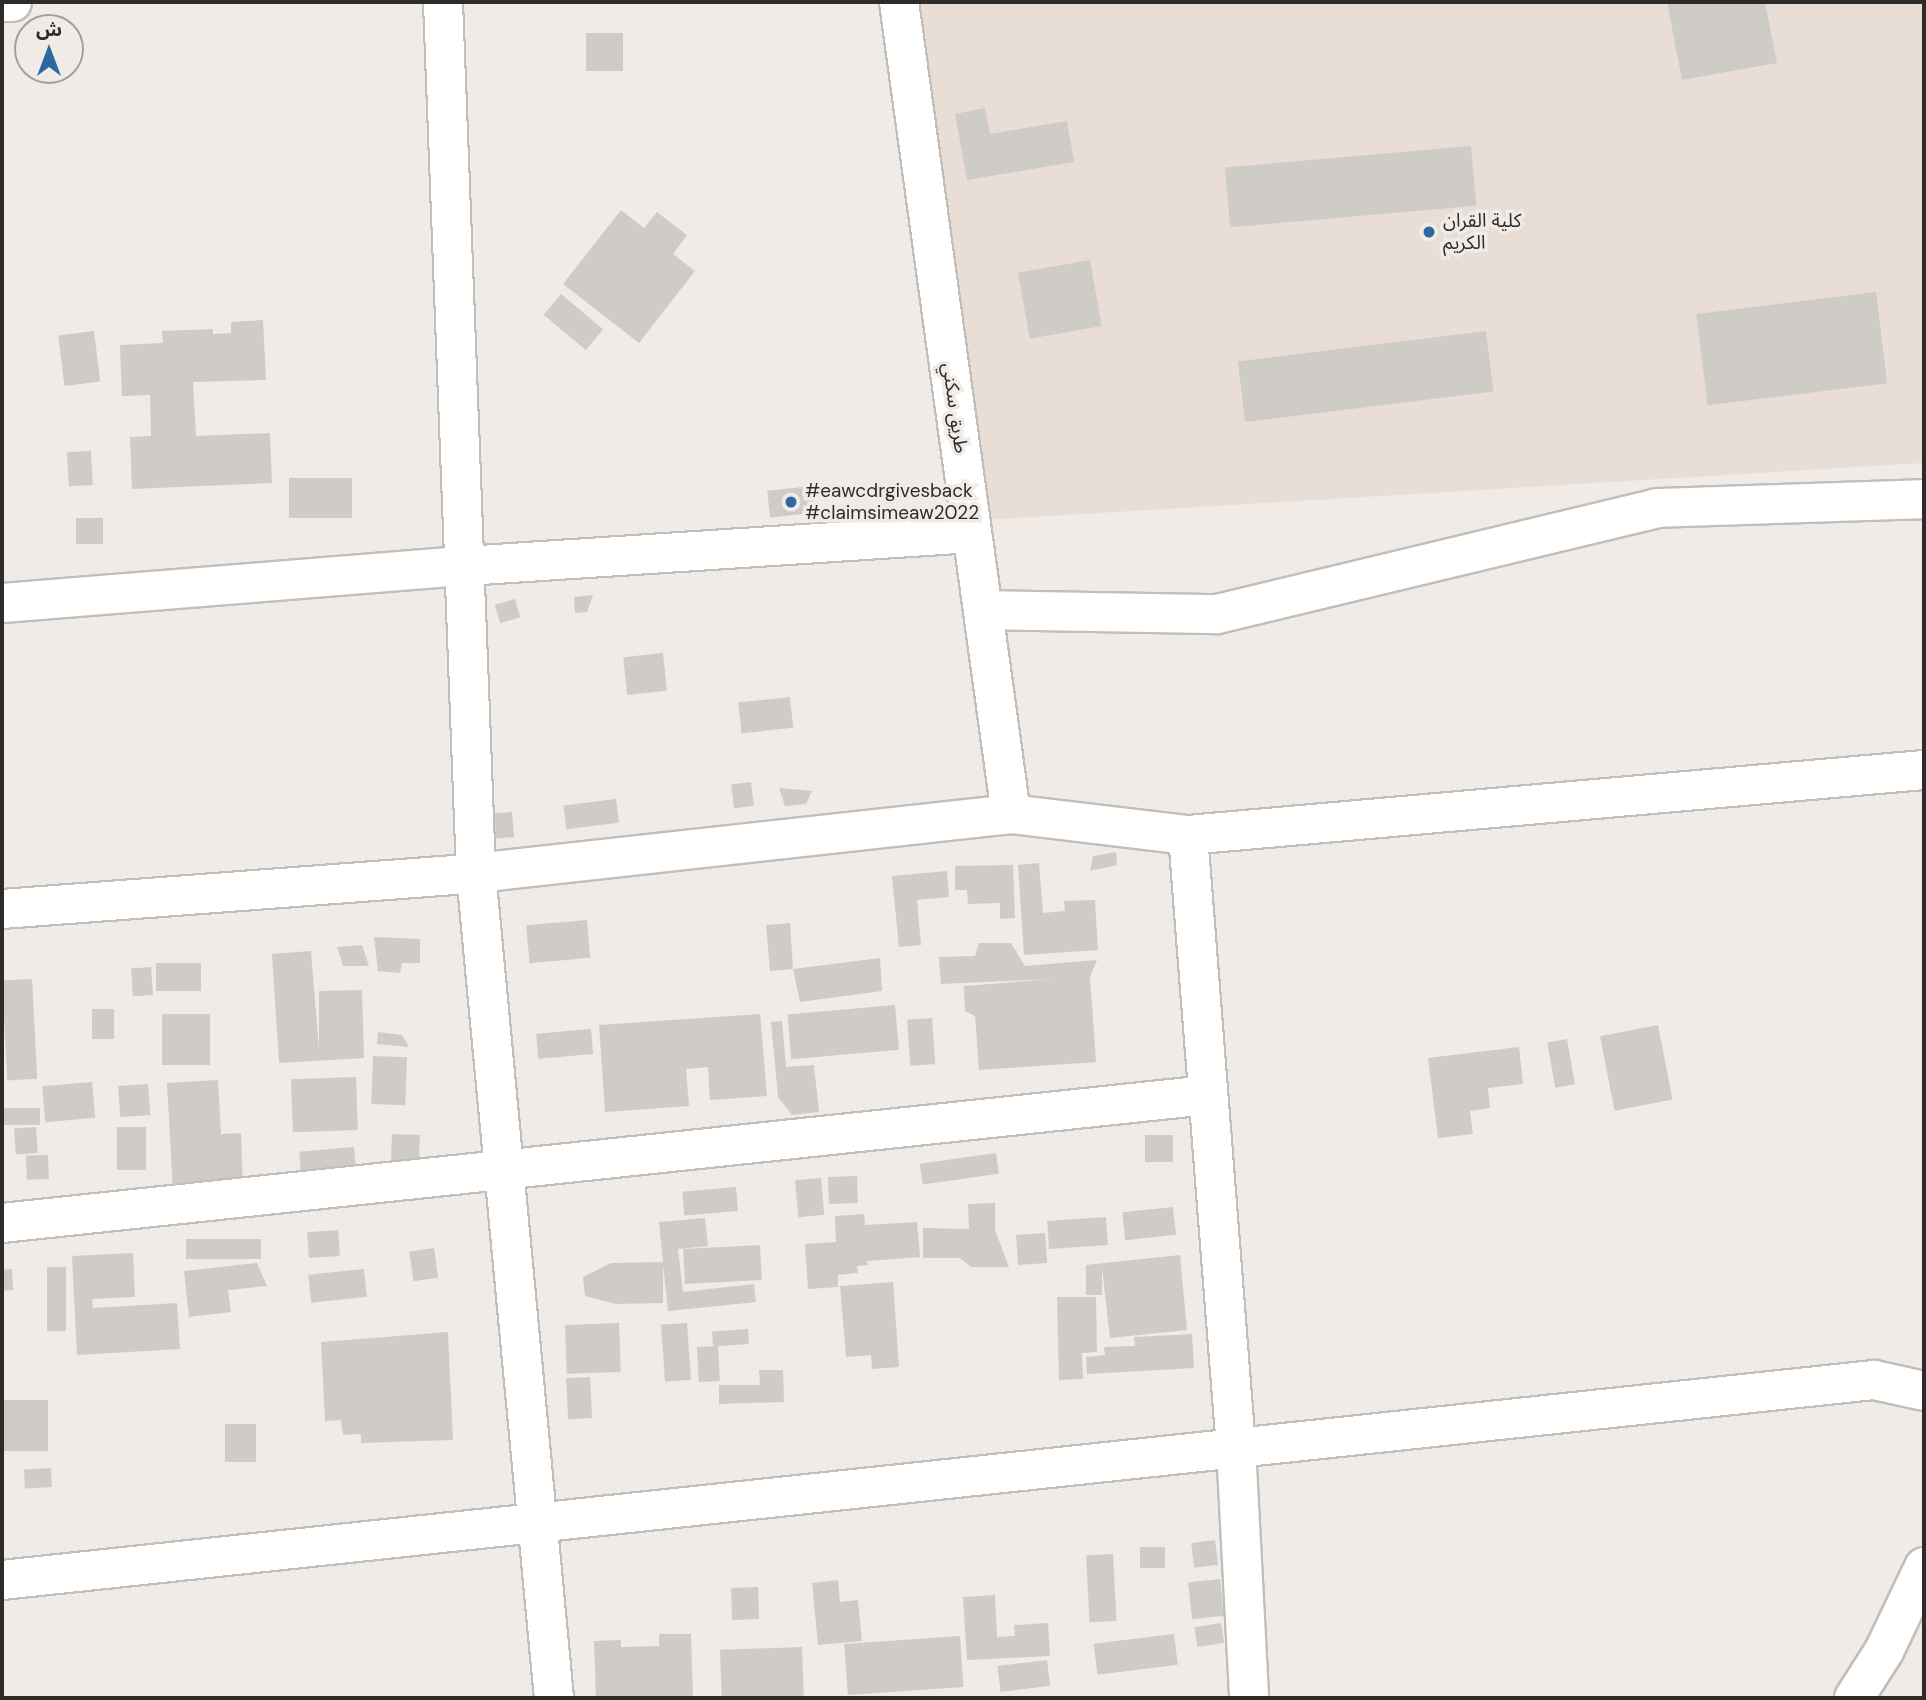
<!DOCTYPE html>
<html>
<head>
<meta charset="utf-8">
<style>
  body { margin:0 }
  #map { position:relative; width:1926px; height:1700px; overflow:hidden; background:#f0ebe7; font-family:"DM Sans","Noto Sans Arabic",sans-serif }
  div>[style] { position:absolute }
  .built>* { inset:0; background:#e9ded5 }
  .building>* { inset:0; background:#cfcbc7; transform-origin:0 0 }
  .roads { filter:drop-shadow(2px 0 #c2beba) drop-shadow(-2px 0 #c2beba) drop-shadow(0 2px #c2beba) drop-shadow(0 -2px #c2beba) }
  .minor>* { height:38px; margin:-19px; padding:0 19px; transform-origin:19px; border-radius:19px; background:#fff }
  .tertiary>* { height:38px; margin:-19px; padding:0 19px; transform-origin:19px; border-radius:19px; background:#fff }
  .dots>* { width:19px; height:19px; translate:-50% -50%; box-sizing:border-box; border:4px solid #f0ebe7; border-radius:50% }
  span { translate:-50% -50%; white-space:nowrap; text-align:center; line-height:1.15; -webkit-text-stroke:7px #f0ebe7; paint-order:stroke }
  .poi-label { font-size:19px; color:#2e2c2a }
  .left { translate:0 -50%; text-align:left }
  .street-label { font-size:19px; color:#2e2c2a }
  .frame { position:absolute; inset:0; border:4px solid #2e2c2a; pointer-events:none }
  .north { position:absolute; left:14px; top:14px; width:70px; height:70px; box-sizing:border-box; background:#f0ebe7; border:2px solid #a29f9b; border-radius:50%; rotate:0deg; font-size:19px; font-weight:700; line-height:28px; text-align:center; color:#2e2c2a }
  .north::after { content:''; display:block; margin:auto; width:24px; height:32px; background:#2b69a0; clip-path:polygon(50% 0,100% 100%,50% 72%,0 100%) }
</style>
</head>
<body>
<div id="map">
  <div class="built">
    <i style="clip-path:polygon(920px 2px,1924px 2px,1924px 463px,952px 522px)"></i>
  </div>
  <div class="building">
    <i style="clip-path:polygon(1667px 2px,1765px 2px,1777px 63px,1682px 80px)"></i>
    <i style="left:586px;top:33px;width:37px;height:38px"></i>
    <i style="clip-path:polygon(985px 108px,990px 134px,1067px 121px,1074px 162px,967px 180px,955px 114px)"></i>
    <i style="left:1471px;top:146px;width:60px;height:247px;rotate:85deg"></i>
    <i style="clip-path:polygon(621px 210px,644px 228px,657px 212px,687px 235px,673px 254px,695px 271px,639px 343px,563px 284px)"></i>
    <i style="left:1090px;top:260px;width:67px;height:73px;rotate:80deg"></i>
    <i style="left:1876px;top:292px;width:92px;height:181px;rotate:83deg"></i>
    <i style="left:561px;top:294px;width:55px;height:27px;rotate:40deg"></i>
    <i style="clip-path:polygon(263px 320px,266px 380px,193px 382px,196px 436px,270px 433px,272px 483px,132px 489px,130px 437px,151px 436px,150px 395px,122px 396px,120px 345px,163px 343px,162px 331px,213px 329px,213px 334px,231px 333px,231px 322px)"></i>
    <i style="left:94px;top:331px;width:51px;height:36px;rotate:83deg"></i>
    <i style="left:1486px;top:331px;width:61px;height:250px;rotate:83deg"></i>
    <i style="left:91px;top:451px;width:34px;height:24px;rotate:87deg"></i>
    <i style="left:352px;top:478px;width:40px;height:63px;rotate:90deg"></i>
    <i style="left:812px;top:486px;width:27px;height:45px;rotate:84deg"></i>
    <i style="left:76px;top:518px;width:27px;height:26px"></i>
    <i style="clip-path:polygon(593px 595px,587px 612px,575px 613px,574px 597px)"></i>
    <i style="left:515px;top:599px;width:19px;height:21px;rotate:74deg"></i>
    <i style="left:663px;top:653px;width:38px;height:40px;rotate:84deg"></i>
    <i style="left:790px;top:697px;width:31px;height:52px;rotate:84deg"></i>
    <i style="left:751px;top:782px;width:24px;height:20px;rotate:83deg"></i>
    <i style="clip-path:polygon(779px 788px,812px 791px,806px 804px,785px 806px)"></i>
    <i style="left:616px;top:799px;width:24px;height:53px;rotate:83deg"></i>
    <i style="left:512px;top:812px;width:25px;height:18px;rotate:85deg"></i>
    <i style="clip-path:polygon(1116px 852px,1117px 865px,1090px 871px,1093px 856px)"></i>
    <i style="clip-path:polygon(1039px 863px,1043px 913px,1065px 911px,1064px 901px,1095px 900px,1098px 950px,1024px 955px,1018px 865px)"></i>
    <i style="clip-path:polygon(1013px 865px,1015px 918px,1000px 919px,1000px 903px,968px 904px,967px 890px,955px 890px,955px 866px)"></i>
    <i style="clip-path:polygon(947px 871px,949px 897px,917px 900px,921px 945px,899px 947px,892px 876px)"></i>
    <i style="left:587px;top:920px;width:38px;height:61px;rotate:85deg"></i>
    <i style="clip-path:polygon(790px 923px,793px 969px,880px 958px,882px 991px,800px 1002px,793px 969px,770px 971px,766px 925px)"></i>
    <i style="clip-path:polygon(374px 937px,420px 939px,420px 963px,402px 963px,400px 973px,378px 971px)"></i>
    <i style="clip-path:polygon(979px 943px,1011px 943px,1025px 966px,1097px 960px,1090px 977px,1096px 1062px,979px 1070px,975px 1016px,965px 1011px,964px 986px,1055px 979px,941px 984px,939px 957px,975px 956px)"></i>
    <i style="clip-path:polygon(362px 945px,369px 966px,343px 966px,337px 947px)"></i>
    <i style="clip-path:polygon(311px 951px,319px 1050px,319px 991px,362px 990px,364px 1058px,279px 1063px,272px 954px)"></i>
    <i style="left:156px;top:963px;width:45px;height:28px"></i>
    <i style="left:151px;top:967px;width:28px;height:20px;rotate:86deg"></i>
    <i style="left:32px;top:979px;width:100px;height:30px;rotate:87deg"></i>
    <i style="left:895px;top:1005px;width:45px;height:108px;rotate:85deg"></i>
    <i style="left:92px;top:1009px;width:22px;height:30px"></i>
    <i style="left:162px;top:1014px;width:48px;height:51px"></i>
    <i style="clip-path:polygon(760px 1014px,767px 1096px,710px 1100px,708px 1067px,686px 1069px,689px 1106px,605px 1112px,599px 1025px)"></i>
    <i style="left:932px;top:1018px;width:46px;height:25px;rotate:86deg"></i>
    <i style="clip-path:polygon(782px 1021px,786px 1067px,814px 1065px,819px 1112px,792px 1115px,778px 1097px,771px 1022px)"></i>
    <i style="left:1658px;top:1025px;width:76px;height:59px;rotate:79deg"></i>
    <i style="left:591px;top:1029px;width:25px;height:55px;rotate:85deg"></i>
    <i style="clip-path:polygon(378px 1032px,402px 1035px,409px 1047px,377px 1044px)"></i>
    <i style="left:1567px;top:1039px;width:46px;height:20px;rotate:80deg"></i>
    <i style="clip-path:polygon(1519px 1047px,1523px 1084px,1488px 1088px,1490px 1108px,1470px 1111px,1473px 1134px,1438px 1138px,1428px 1058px)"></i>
    <i style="left:373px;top:1056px;width:34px;height:48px;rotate:2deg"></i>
    <i style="left:356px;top:1077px;width:53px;height:65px;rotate:88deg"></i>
    <i style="clip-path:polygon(218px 1080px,221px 1134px,241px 1133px,243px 1188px,173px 1191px,167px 1083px)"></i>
    <i style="left:92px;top:1082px;width:36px;height:50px;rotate:85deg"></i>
    <i style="left:148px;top:1084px;width:31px;height:30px;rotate:86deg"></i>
    <i style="left:40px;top:1108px;width:17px;height:36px;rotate:90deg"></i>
    <i style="left:36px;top:1127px;width:26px;height:22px;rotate:86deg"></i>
    <i style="left:117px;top:1127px;width:29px;height:43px"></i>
    <i style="left:392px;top:1134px;width:28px;height:27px;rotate:2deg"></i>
    <i style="left:1145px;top:1135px;width:28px;height:27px"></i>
    <i style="left:354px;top:1147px;width:24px;height:55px;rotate:85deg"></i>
    <i style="left:996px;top:1153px;width:21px;height:77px;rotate:82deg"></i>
    <i style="left:48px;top:1155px;width:24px;height:22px;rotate:88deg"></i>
    <i style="left:857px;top:1176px;width:27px;height:29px;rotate:88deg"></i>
    <i style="left:821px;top:1178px;width:37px;height:26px;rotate:85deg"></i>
    <i style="left:736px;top:1187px;width:24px;height:54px;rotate:85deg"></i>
    <i style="clip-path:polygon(995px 1203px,995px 1230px,1009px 1267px,971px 1267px,960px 1258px,923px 1258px,923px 1228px,969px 1229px,968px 1204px)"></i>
    <i style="left:1173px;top:1207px;width:28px;height:51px;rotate:84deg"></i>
    <i style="clip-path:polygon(864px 1214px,865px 1225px,917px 1222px,920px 1257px,867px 1261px,868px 1265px,857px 1266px,858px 1273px,838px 1275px,838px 1287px,808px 1289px,805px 1244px,836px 1242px,835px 1216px)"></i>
    <i style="left:1106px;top:1217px;width:28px;height:59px;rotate:86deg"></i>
    <i style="clip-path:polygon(705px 1218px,708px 1246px,678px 1249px,683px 1292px,754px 1284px,756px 1302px,668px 1311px,663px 1264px,663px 1303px,616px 1304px,585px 1296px,583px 1277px,611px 1263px,663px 1262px,659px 1222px)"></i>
    <i style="left:338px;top:1230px;width:26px;height:31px;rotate:86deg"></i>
    <i style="left:1045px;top:1233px;width:30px;height:29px;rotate:86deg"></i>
    <i style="left:261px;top:1239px;width:20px;height:75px;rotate:90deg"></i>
    <i style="left:760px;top:1245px;width:35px;height:77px;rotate:87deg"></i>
    <i style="left:434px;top:1248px;width:30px;height:25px;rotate:82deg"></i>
    <i style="clip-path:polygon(133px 1253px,135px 1297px,92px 1299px,93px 1308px,177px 1303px,180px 1349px,77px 1355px,72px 1256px)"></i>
    <i style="clip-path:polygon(1180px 1255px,1187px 1330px,1110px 1338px,1102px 1268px,1102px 1295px,1086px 1295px,1086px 1265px)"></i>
    <i style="clip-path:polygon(257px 1263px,267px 1286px,228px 1290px,231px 1312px,189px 1317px,184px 1271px)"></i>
    <i style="left:47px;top:1267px;width:19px;height:64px"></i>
    <i style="left:12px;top:1269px;width:21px;height:10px;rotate:87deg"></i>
    <i style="left:364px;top:1269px;width:28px;height:56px;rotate:84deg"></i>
    <i style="clip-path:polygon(893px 1282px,899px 1367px,872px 1369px,871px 1355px,846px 1357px,840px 1286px)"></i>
    <i style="clip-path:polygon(1057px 1297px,1096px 1297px,1097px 1352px,1082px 1353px,1083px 1379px,1059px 1380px)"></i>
    <i style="left:619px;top:1323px;width:49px;height:54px;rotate:88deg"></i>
    <i style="left:687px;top:1323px;width:57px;height:26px;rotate:86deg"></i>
    <i style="left:748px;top:1329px;width:15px;height:36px;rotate:86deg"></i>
    <i style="clip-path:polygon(448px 1332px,453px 1440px,361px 1443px,361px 1434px,343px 1435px,341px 1420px,325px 1421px,321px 1342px)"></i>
    <i style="clip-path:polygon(1192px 1334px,1194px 1368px,1087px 1374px,1086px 1357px,1105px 1355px,1104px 1347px,1135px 1346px,1134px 1337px)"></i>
    <i style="left:718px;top:1346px;width:35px;height:21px;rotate:87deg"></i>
    <i style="clip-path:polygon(759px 1370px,783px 1370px,784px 1402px,719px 1404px,719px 1385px,760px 1385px)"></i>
    <i style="left:590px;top:1377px;width:41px;height:24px;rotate:87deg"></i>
    <i style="left:2px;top:1400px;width:46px;height:51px"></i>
    <i style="left:225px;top:1424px;width:31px;height:38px"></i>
    <i style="left:51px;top:1468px;width:19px;height:27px;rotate:87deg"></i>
    <i style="left:1215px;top:1540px;width:25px;height:24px;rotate:83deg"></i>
    <i style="left:1140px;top:1547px;width:25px;height:21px"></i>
    <i style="left:1113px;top:1554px;width:67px;height:27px;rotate:87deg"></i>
    <i style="left:1220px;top:1579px;width:37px;height:32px;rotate:84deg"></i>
    <i style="clip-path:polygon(838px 1580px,840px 1602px,858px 1600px,862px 1641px,818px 1645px,812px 1583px)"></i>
    <i style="left:758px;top:1587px;width:32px;height:27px;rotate:88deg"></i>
    <i style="clip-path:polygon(995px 1595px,997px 1637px,1015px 1636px,1014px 1625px,1048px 1623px,1050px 1656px,967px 1660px,963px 1597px)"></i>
    <i style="left:1221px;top:1623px;width:20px;height:27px;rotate:81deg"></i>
    <i style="clip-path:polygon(659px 1634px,691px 1634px,693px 1698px,596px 1698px,594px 1641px,621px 1640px,621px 1647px,659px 1646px)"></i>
    <i style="left:1174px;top:1634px;width:31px;height:81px;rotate:83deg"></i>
    <i style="left:960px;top:1636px;width:51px;height:116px;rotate:86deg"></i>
    <i style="left:802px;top:1647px;width:51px;height:82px;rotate:88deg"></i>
    <i style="left:1047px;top:1660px;width:26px;height:50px;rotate:83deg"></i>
  </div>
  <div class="roads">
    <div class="minor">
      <i style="left:2px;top:2px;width:10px"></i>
      <i style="left:443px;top:2px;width:872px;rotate:87.83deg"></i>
      <i style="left:476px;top:873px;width:829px;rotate:84.6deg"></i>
      <i style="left:899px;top:2px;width:820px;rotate:82.15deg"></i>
      <i style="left:2px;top:603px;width:464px;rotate:-4.6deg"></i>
      <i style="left:465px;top:566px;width:508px;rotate:-3.72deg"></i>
      <i style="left:983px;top:610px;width:234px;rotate:1deg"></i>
      <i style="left:1217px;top:614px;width:453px;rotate:-13.5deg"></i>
      <i style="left:1657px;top:508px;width:267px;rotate:-1.9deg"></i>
      <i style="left:1188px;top:835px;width:614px;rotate:85.52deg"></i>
      <i style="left:1236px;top:1447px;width:251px;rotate:87deg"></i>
      <i style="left:2px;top:909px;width:475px;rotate:-4.3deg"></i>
      <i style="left:476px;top:873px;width:538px;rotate:-6.29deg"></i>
      <i style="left:1011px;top:814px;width:178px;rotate:6.8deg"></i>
      <i style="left:1188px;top:835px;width:739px;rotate:-5.05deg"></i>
      <i style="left:2px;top:1223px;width:1213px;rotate:-6.06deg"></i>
    </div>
    <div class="tertiary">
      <i style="left:2px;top:1580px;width:1883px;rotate:-6.1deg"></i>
      <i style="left:1874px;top:1380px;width:51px;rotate:12.4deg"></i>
      <i style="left:1854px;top:1698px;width:56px;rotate:-57.4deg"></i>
      <i style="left:1884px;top:1651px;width:93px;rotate:-64.5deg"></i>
    </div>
  </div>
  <div class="dots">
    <i style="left:1429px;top:232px;background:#2b69a0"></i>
    <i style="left:791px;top:502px;background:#2b69a0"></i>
  </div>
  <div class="poi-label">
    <span class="left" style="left:1443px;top:232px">كلية القران<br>الكريم</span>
    <span class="left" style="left:805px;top:502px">#eawcdrgivesback<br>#claimsimeaw2022</span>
  </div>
  <div class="street-label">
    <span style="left:955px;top:408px;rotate:82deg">طريق سكني</span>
  </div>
  <div class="frame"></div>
  <div class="north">ش</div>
</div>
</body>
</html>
